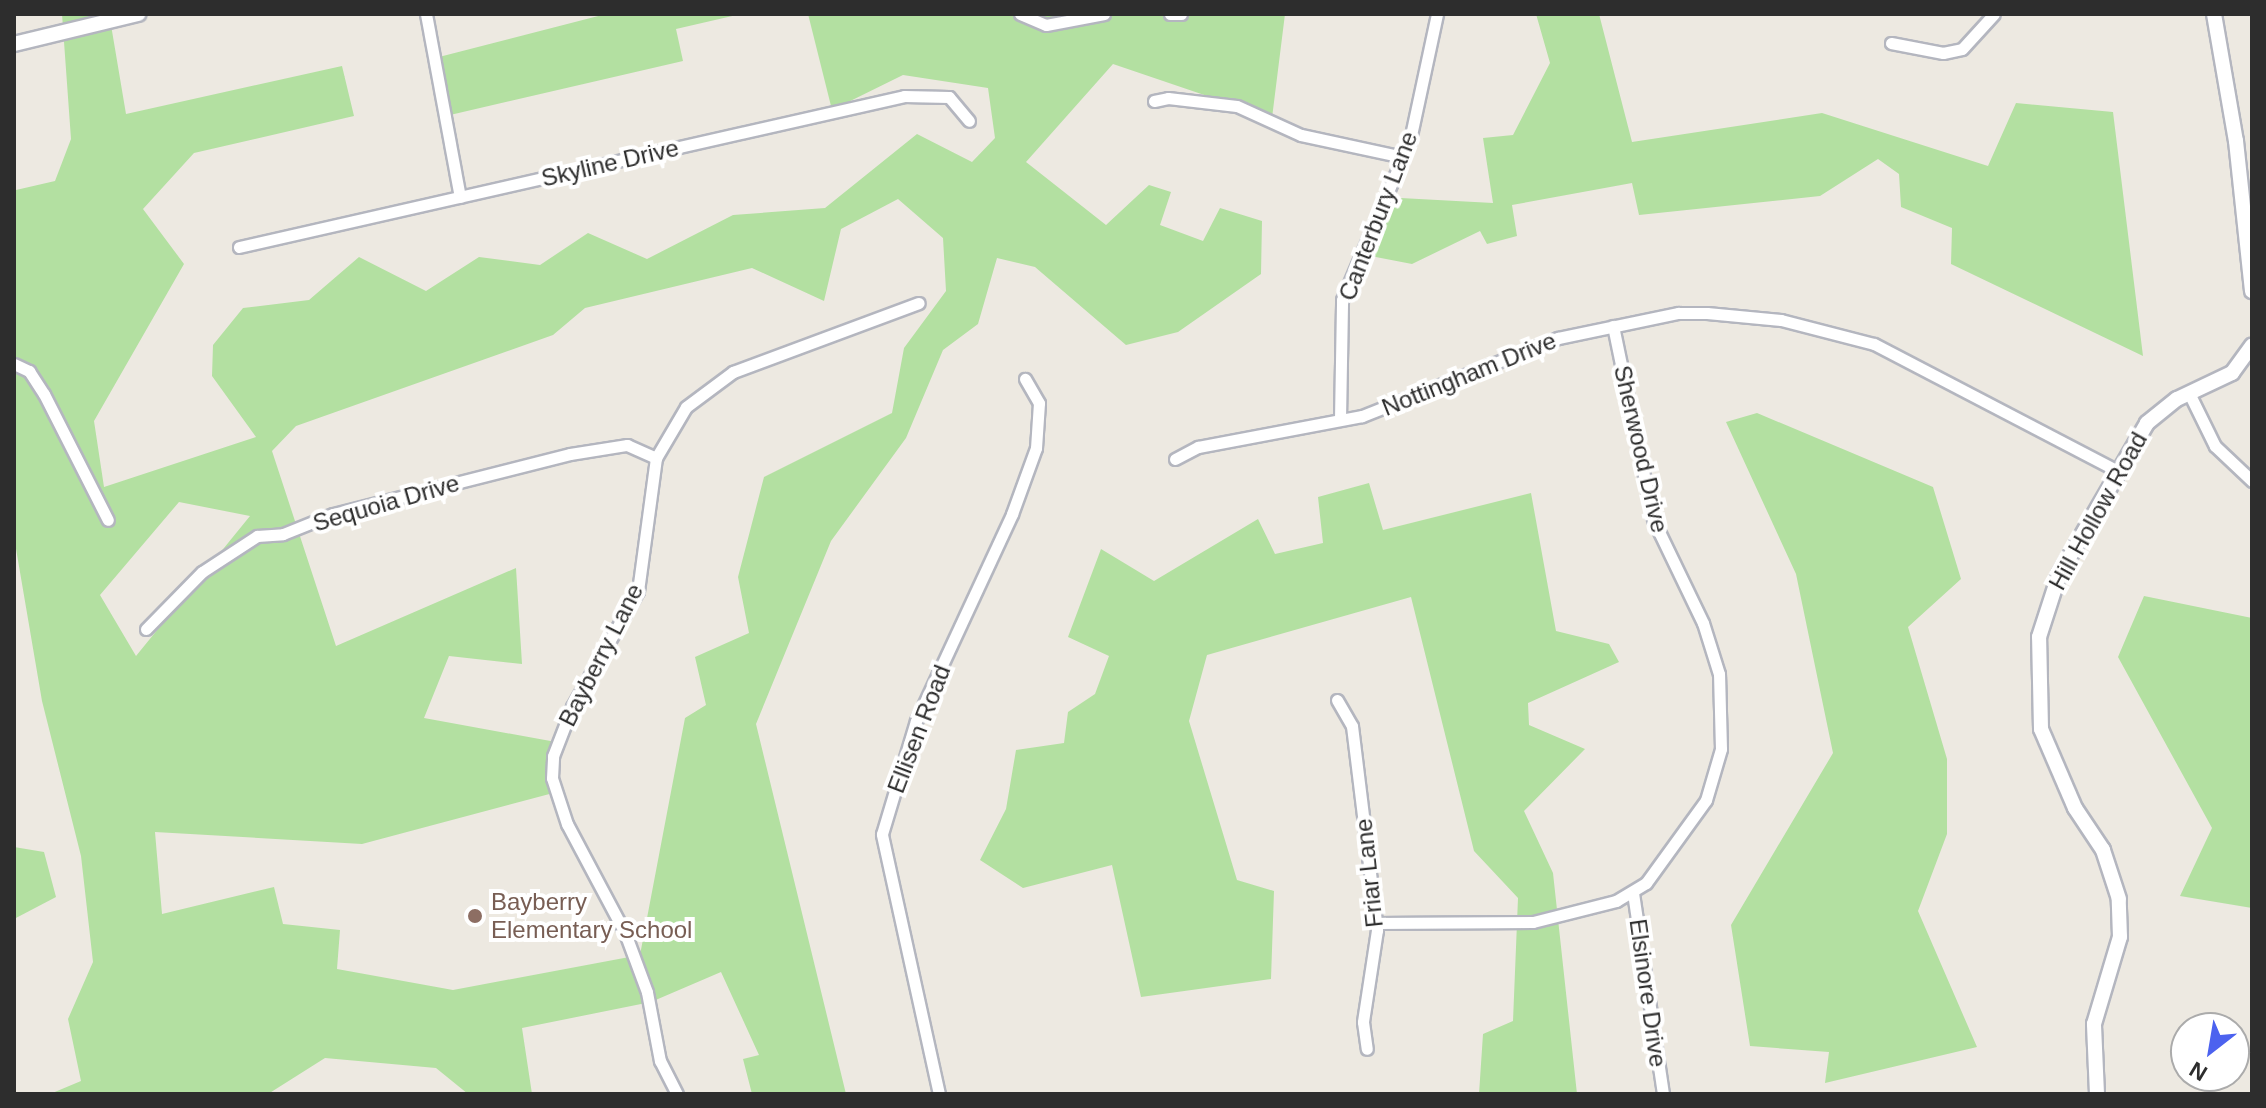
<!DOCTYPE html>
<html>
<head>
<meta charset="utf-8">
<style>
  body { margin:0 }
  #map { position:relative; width:2266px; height:1108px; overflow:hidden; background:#ede9e1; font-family:Helvetica,sans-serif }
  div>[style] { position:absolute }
  .green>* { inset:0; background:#b3e0a1 }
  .roads { filter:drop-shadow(2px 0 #b4b6bf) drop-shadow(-2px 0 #b4b6bf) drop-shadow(0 2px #b4b6bf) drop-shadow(0 -2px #b4b6bf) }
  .minor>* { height:11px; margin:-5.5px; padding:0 5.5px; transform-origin:5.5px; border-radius:5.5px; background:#fff }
  .tertiary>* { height:14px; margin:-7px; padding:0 7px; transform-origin:7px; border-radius:7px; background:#fff }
  .dots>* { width:22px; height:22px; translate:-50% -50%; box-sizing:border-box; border:4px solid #fff; border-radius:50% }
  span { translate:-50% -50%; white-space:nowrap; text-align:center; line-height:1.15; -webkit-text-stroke:8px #fff; paint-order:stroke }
  .street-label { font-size:24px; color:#2d2d2d }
  .education-label { font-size:24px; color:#785e54 }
  .left { translate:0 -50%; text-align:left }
  .frame { position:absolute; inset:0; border:16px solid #2d2d2d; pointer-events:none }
  .north { position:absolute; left:2170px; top:1012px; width:80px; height:80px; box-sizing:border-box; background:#fff; border:2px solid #ababab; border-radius:50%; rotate:211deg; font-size:22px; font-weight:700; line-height:32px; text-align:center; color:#2d2d2d }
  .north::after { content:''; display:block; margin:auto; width:28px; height:36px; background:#4c62ef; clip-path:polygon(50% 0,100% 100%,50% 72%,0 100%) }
</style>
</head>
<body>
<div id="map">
  <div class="green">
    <i style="clip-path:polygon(evenodd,62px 14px,130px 14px,110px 19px,126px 114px,342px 66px,354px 116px,194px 153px,143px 209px,184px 264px,94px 421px,104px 487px,256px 437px,212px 376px,213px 345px,243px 308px,309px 300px,359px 257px,426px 291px,479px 257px,540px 265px,588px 233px,647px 259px,733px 215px,825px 208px,917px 134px,972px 162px,995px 138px,988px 88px,903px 75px,832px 110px,808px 14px,1285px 14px,1272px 118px,1113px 64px,1026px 162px,1106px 225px,1149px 185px,1171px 192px,1160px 225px,1203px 241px,1220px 208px,1262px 221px,1261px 274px,1178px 332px,1126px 345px,1035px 267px,997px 258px,978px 324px,943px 350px,906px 438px,831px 541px,756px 724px,846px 1094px,752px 1094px,743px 1059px,759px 1055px,721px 972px,651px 1002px,522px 1028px,532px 1094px,468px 1094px,436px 1068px,325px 1058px,268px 1094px,50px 1094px,81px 1081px,68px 1019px,93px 962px,81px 856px,42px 701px,14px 537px,14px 184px,16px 190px,55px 181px,71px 139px,62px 14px,898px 199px,943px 238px,946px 291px,904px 348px,892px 413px,764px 477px,738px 577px,749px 633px,695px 657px,706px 705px,685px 718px,640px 955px,453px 990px,337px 969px,340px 930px,283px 924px,274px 887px,162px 914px,155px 832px,362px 844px,557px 792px,556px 742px,424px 718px,449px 656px,522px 664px,516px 568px,336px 646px,272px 451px,296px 426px,553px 335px,585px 308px,752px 268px,824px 301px,841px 229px,898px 199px,62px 14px,179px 502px,250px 516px,136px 656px,100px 595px,179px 502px)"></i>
    <i style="clip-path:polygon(606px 14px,741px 14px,676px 29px,683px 61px,450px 115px,439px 57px)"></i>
    <i style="clip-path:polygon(1536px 14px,1599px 14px,1632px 142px,1822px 113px,1988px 166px,2016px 103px,2113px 112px,2143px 356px,1951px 264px,1952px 228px,1901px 207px,1899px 174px,1878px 159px,1820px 196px,1639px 215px,1632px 183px,1512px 205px,1517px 236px,1487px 244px,1480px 231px,1412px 264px,1355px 253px,1382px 197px,1493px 203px,1483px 138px,1513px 135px,1550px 63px)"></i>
    <i style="clip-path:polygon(1757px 413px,1933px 487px,1961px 579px,1908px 627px,1947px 759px,1947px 834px,1918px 911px,1977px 1047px,1825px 1083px,1829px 1052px,1750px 1046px,1731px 925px,1833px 753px,1796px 574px,1726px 422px)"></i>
    <i style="clip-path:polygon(1369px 483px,1383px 530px,1531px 493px,1556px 631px,1609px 644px,1619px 662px,1528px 703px,1529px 725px,1585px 749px,1524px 811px,1553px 873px,1577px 1094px,1479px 1094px,1483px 1034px,1513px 1021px,1518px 898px,1474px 851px,1411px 597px,1207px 655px,1189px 721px,1237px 880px,1274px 891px,1271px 979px,1141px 997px,1112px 865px,1023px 888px,980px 860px,1006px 809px,1016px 750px,1064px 743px,1068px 712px,1095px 694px,1109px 656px,1068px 637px,1101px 549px,1154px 581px,1258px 519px,1275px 554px,1323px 543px,1318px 497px)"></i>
    <i style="clip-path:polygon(2144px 596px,2252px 618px,2252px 908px,2180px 896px,2212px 828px,2118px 657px)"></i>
    <i style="clip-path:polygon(14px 847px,44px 852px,56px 897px,14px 919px)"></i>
  </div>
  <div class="roads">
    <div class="minor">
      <i style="left:426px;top:14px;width:186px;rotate:79.5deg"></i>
      <i style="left:1020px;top:14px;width:28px;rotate:23deg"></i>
      <i style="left:1046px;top:25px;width:59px;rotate:-10.7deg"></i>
      <i style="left:1170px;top:14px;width:11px"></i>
      <i style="left:1891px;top:43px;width:53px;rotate:10.9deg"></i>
      <i style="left:1943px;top:53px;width:19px;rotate:-12deg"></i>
      <i style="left:1962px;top:49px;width:47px;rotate:-47.6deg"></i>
      <i style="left:1154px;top:101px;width:14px;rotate:-12deg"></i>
      <i style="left:1168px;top:98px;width:69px;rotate:6.6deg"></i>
      <i style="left:1237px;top:106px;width:70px;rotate:24.4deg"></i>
      <i style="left:1301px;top:135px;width:105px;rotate:12.1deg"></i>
      <i style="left:239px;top:247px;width:682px;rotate:-12.79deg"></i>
      <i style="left:904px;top:96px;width:45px;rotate:1.3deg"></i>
      <i style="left:949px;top:97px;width:31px;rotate:50deg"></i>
      <i style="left:14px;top:364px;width:17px;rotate:25deg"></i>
      <i style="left:29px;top:371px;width:27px;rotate:57deg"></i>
      <i style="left:44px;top:394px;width:141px;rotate:63.1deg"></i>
      <i style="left:2189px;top:393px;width:59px;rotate:63.9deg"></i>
      <i style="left:2215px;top:446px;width:51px;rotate:43.4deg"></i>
      <i style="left:1340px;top:419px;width:119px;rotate:-89deg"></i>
      <i style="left:1342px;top:300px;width:174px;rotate:-67deg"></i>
      <i style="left:1410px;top:140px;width:129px;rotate:-77.9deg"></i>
      <i style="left:1175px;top:459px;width:26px;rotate:-28deg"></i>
      <i style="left:1198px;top:447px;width:167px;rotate:-10.7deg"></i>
      <i style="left:1362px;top:416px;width:211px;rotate:-21.7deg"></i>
      <i style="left:1558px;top:338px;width:123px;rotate:-11.8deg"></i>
      <i style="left:1678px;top:313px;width:29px"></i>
      <i style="left:1707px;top:313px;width:74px;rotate:5.4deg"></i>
      <i style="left:1781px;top:320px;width:96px;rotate:14.5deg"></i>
      <i style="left:1874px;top:344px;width:275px;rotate:27.5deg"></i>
      <i style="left:146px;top:629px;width:80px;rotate:-45.5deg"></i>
      <i style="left:202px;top:572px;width:66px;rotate:-33.2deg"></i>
      <i style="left:257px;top:536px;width:26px;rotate:-4deg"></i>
      <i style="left:283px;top:534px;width:54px;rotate:-21.8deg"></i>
      <i style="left:333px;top:514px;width:244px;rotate:-14.2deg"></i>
      <i style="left:570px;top:454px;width:58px;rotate:-9deg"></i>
      <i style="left:627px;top:445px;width:32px;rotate:24deg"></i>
      <i style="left:1337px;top:700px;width:30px;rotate:60deg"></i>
      <i style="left:1352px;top:726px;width:206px;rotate:83deg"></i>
      <i style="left:1377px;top:930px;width:93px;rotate:98.7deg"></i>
      <i style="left:1363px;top:1022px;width:27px;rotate:82deg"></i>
      <i style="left:1633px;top:893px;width:203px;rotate:81.5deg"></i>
      <i style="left:1376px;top:923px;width:157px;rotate:-0.4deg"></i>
      <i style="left:1533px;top:922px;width:86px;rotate:-14.2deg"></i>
      <i style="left:1616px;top:901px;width:35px;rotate:-31deg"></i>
      <i style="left:1646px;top:883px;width:102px;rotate:-54.1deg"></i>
      <i style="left:1706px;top:800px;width:53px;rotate:-73.6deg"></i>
      <i style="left:1721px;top:749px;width:75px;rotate:-91.5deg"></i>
      <i style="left:1719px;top:674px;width:53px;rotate:-107.4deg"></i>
      <i style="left:1703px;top:623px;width:115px;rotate:-115.7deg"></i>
      <i style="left:1653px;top:519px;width:197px;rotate:-101.7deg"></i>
      <i style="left:677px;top:1094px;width:37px;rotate:-117deg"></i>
      <i style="left:660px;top:1061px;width:70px;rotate:-100.7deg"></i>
      <i style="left:647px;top:992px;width:63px;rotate:-110.4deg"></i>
      <i style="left:625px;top:933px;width:123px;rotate:-118deg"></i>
      <i style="left:567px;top:824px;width:48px;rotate:-108.1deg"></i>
      <i style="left:552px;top:778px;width:22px;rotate:-87deg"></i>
      <i style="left:553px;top:756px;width:53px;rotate:-68.8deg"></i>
      <i style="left:572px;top:707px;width:133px;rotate:-60.4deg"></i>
      <i style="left:638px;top:591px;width:134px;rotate:-82.3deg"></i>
      <i style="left:656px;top:458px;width:59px;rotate:-59.5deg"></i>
      <i style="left:686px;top:407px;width:59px;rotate:-36.7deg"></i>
      <i style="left:733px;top:372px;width:198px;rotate:-20.4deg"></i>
      <i style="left:939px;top:1094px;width:266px;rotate:-102.4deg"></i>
      <i style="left:882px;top:834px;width:118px;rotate:-73.3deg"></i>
      <i style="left:916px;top:721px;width:228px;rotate:-65.1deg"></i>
      <i style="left:1012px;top:514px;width:70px;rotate:-70deg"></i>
      <i style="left:1036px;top:448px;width:45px;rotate:-86.2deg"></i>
      <i style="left:1039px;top:403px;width:28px;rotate:-120deg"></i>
    </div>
    <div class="tertiary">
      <i style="left:2214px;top:14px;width:129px;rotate:80.2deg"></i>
      <i style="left:2236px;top:141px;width:151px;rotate:83.9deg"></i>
      <i style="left:14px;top:44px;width:128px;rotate:-13.6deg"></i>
      <i style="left:2097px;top:1094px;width:70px;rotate:-92.5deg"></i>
      <i style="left:2094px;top:1024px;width:91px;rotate:-73.4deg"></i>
      <i style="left:2120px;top:937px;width:38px;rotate:-92deg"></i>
      <i style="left:2119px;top:899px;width:52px;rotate:-108.1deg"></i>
      <i style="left:2103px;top:850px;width:50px;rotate:-123.7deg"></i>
      <i style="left:2075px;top:808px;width:86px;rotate:-113.3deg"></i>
      <i style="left:2041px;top:729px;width:92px;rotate:-91.2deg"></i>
      <i style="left:2039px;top:637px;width:65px;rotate:-72.1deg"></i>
      <i style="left:2059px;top:575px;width:176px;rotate:-59.9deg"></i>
      <i style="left:2147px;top:423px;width:38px;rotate:-39deg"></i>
      <i style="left:2177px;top:399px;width:61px;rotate:-25.3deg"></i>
      <i style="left:2232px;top:373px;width:34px;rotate:-54deg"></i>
    </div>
  </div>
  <div class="dots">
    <i style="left:475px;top:916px;background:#8d6e63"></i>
  </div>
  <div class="street-label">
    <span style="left:610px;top:163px;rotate:-13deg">Skyline Drive</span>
    <span style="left:1378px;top:216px;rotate:-69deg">Canterbury Lane</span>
    <span style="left:1469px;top:374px;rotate:-22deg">Nottingham Drive</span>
    <span style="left:1641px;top:449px;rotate:77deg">Sherwood Drive</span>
    <span style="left:386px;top:503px;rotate:-16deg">Sequoia Drive</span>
    <span style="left:2098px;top:511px;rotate:-61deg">Hill Hollow Road</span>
    <span style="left:601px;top:655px;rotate:-63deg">Bayberry Lane</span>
    <span style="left:919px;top:729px;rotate:-69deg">Ellisen Road</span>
    <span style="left:1369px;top:873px;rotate:-96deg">Friar Lane</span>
    <span style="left:1648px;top:993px;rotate:82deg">Elsinore Drive</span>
  </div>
  <div class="education-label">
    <span class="left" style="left:491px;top:916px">Bayberry<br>Elementary School</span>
  </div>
  <div class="frame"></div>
  <div class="north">N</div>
</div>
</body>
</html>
